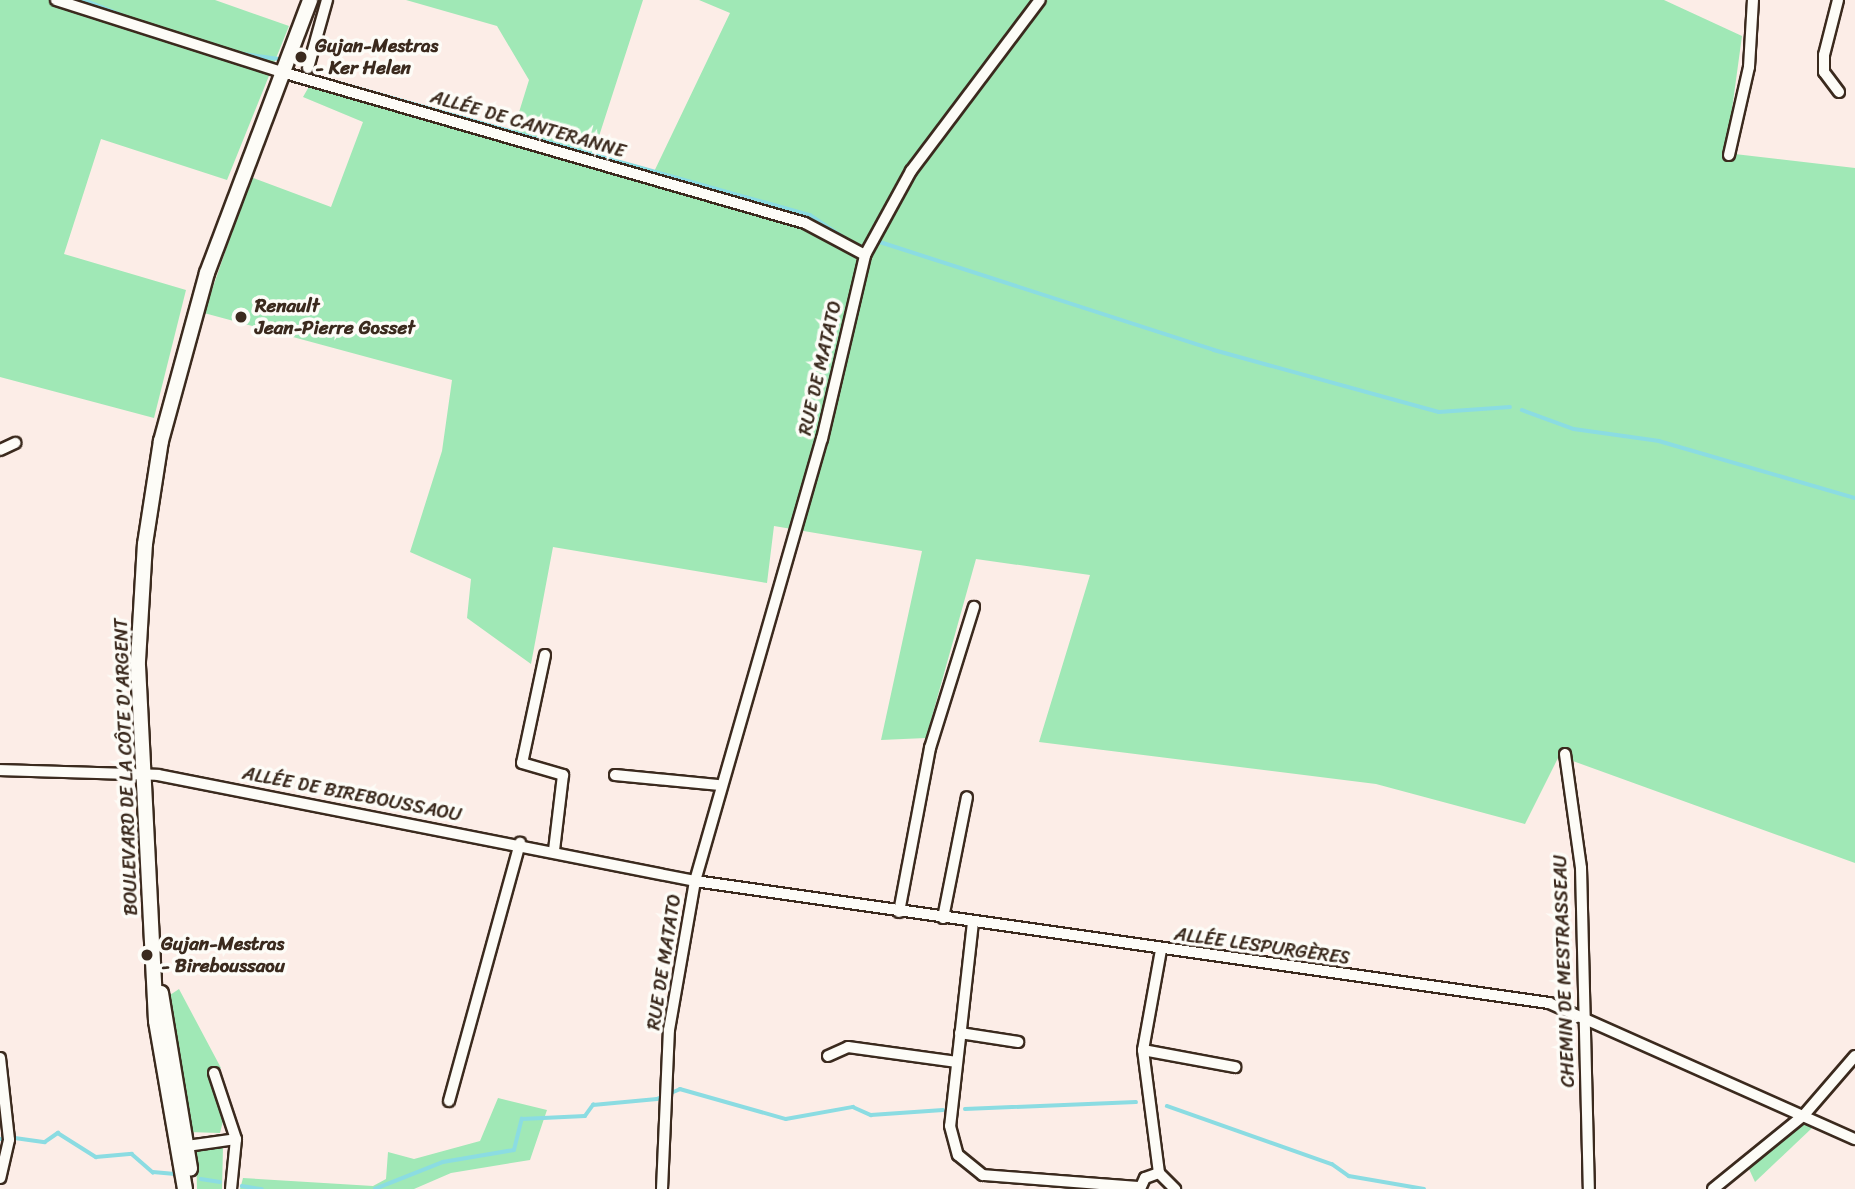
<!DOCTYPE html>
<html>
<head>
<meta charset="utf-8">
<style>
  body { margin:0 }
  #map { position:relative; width:1855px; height:1189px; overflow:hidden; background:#fcede7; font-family:Sriracha,sans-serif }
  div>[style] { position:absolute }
  .green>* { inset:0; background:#a0e8b6 }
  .stream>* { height:3.5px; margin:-1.75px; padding:0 1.75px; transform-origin:1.75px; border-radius:1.75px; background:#8bdce2 }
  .roads { filter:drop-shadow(2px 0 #3b2a1e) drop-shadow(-2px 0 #3b2a1e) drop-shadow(0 2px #3b2a1e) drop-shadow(0 -2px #3b2a1e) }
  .street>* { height:10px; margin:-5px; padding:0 5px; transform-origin:5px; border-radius:5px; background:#fdfcf7 }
  .secondary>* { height:14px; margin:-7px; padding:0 7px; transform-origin:7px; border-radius:7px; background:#fdfcf7 }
  .dots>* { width:19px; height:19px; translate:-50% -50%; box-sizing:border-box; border:4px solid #fdfcf7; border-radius:50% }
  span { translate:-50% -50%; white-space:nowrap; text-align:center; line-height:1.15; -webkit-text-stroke:7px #fdfcf7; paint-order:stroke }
  .poi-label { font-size:19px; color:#3b2a1e; font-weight:700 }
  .left { translate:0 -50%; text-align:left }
  .street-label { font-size:19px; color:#3b2a1e }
</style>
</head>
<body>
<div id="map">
  <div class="green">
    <i style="clip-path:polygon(0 0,215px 0,289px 26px,227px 180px,101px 139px,64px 254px,186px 290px,154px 418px,0 377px)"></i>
    <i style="clip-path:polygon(406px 0,643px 0,591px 161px,651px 178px,730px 13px,699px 0,1664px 0,1742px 36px,1726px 153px,1855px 168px,1855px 863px,1559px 756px,1525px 824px,1376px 784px,1039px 742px,1090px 575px,976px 559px,926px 738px,881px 740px,922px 551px,774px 526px,767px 583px,553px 547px,531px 664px,467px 618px,471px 579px,410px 552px,442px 451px,452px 380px,204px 313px,251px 177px,331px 207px,363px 122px,303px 97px,311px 83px,511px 138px,529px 80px,497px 26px)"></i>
    <i style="clip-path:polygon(179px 989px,221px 1068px,208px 1076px,224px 1117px,220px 1133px,188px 1132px,167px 997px)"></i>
    <i style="clip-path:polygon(498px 1098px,547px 1110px,530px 1160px,451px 1173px,414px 1189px,240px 1189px,243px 1178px,373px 1186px,386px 1179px,388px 1152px,414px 1159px,480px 1141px)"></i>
    <i style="clip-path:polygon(1803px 1123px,1812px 1128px,1755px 1182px,1749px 1169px)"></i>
    <i style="clip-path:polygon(223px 1147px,222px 1189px,197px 1189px,196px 1151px)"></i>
  </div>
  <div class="stream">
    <i style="left:84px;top:0;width:62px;rotate:21.6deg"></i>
    <i style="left:237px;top:53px;width:42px;rotate:8.1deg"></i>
    <i style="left:314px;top:76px;width:515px;rotate:15.66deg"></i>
    <i style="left:810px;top:215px;width:56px;rotate:33.4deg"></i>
    <i style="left:877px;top:241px;width:354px;rotate:17.9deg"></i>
    <i style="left:1214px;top:350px;width:233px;rotate:15.4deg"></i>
    <i style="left:1439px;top:412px;width:71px;rotate:-4deg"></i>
    <i style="left:1522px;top:410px;width:55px;rotate:20.1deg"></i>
    <i style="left:1574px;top:429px;width:86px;rotate:8deg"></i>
    <i style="left:1659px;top:441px;width:204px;rotate:16.2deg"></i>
    <i style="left:1167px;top:1106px;width:175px;rotate:19.4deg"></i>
    <i style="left:1332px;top:1164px;width:21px;rotate:35deg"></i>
    <i style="left:1349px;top:1176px;width:76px;rotate:9.8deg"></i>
    <i style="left:965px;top:1109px;width:171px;rotate:-2.3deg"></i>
    <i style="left:15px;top:1138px;width:30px;rotate:8deg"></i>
    <i style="left:45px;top:1142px;width:16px;rotate:-35deg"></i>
    <i style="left:58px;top:1133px;width:45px;rotate:32.3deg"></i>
    <i style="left:96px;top:1157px;width:36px;rotate:-5deg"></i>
    <i style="left:132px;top:1154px;width:28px;rotate:41deg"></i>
    <i style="left:153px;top:1172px;width:22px;rotate:5deg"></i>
    <i style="left:0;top:1139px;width:1px"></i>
    <i style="left:201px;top:1179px;width:19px;rotate:9deg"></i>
    <i style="left:242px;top:1186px;width:20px;rotate:9deg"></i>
    <i style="left:375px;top:1189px;width:73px;rotate:-21.7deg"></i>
    <i style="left:443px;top:1162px;width:72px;rotate:-9.6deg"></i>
    <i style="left:514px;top:1150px;width:32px;rotate:-76deg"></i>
    <i style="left:522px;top:1119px;width:63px;rotate:-2.7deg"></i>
    <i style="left:585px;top:1116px;width:14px;rotate:-54deg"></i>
    <i style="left:593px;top:1105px;width:64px;rotate:-5.4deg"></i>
    <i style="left:657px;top:1099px;width:25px;rotate:-23deg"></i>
    <i style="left:680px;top:1089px;width:110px;rotate:15.8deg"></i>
    <i style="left:786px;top:1119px;width:68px;rotate:-10.2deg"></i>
    <i style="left:853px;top:1107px;width:20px;rotate:24deg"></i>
    <i style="left:871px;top:1115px;width:72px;rotate:-4deg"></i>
  </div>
  <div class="roads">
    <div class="street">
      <i style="left:56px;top:0;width:240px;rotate:17.7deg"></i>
      <i style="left:285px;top:73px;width:541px;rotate:16.09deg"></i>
      <i style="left:805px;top:223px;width:68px;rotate:28.1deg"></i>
      <i style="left:1838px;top:0;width:57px;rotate:104.3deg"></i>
      <i style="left:1824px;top:55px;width:17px;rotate:90deg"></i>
      <i style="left:1824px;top:72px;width:25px;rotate:53deg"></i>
      <i style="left:308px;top:68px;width:71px;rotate:-74.4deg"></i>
      <i style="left:1729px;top:155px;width:90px;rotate:-77.2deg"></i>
      <i style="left:1749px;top:67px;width:67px;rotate:-86.6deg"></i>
      <i style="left:0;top:450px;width:17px;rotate:-25deg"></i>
      <i style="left:545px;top:655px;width:110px;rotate:102deg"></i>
      <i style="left:522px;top:763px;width:43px;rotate:16.3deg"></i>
      <i style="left:563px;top:775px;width:77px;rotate:96.8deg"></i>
      <i style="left:1565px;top:754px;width:115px;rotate:82deg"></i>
      <i style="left:1581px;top:868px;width:321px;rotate:88.6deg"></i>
      <i style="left:0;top:770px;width:158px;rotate:1.8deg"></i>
      <i style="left:158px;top:775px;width:547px;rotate:11.17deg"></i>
      <i style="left:695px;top:881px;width:863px;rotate:8.13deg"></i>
      <i style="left:1549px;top:1003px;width:335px;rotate:24deg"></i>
      <i style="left:615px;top:775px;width:103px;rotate:5.5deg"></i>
      <i style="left:899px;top:912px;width:167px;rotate:-79.3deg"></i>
      <i style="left:930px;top:748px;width:148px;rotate:-72.7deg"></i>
      <i style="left:943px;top:918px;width:123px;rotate:-78.8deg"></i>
      <i style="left:973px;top:922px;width:205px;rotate:96.4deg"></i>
      <i style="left:950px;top:1126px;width:30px;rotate:75deg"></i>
      <i style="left:958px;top:1155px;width:32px;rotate:39deg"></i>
      <i style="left:983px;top:1175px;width:157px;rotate:4.4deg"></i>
      <i style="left:960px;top:1033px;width:59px;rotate:8.8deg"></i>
      <i style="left:1143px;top:1050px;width:94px;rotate:10.5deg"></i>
      <i style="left:828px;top:1056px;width:22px;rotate:-24deg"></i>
      <i style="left:848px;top:1047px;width:110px;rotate:7.8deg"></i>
      <i style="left:0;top:1058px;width:82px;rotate:83.7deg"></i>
      <i style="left:9px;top:1140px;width:39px;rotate:103deg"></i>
      <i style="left:214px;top:1073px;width:70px;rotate:71.6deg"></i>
      <i style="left:236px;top:1139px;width:50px;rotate:95.7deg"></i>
      <i style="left:449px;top:1101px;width:268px;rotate:-74.6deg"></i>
      <i style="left:187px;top:1146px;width:49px;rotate:-8.1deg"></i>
      <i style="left:1159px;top:1173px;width:124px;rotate:-97.4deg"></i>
      <i style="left:1143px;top:1050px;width:102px;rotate:-79.8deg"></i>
      <i style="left:662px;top:1189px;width:159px;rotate:-87.5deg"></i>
      <i style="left:669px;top:1030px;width:151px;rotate:-80.1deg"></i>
      <i style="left:695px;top:881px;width:460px;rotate:-74deg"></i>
      <i style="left:822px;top:439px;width:189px;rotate:-76.8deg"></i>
      <i style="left:865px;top:255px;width:96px;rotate:-61.3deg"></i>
      <i style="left:911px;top:171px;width:214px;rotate:-53deg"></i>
      <i style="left:1140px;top:1189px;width:12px;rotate:-66deg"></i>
      <i style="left:1145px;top:1178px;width:15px;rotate:-20deg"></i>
      <i style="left:1159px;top:1173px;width:23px;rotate:45deg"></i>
      <i style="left:1713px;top:1189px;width:117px;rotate:-39.1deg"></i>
      <i style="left:1804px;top:1115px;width:78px;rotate:-49.2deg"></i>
    </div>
    <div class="secondary">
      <i style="left:161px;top:993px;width:178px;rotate:80.6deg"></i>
      <i style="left:185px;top:1189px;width:170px;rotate:-99.8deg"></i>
      <i style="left:156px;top:1021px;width:360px;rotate:-92.9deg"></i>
      <i style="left:138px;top:661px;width:117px;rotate:-86.6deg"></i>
      <i style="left:145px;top:544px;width:104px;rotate:-81.2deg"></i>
      <i style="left:161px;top:441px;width:174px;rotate:-74.7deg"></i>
      <i style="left:207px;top:273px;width:292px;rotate:-69.3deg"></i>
    </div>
  </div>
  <div class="dots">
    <i style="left:301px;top:57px;background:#3b2a1e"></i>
    <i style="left:241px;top:317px;background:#3b2a1e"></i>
    <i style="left:147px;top:955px;background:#3b2a1e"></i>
  </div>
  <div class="poi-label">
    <span class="left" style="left:315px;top:57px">Gujan-Mestras<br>- Ker Helen</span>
    <span class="left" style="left:255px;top:317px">Renault<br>Jean-Pierre Gosset</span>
    <span class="left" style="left:161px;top:955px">Gujan-Mestras<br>- Bireboussaou</span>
  </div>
  <div class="street-label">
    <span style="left:528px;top:124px;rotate:16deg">ALLÉE DE CANTERANNE</span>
    <span style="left:820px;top:368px;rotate:-77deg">RUE DE MATATO</span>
    <span style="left:126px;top:767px;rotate:-92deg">BOULEVARD DE LA CÔTE D'ARGENT</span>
    <span style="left:352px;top:794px;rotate:11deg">ALLÉE DE BIREBOUSSAOU</span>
    <span style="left:1262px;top:946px;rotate:8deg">ALLÉE LESPURGÈRES</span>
    <span style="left:664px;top:962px;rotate:-81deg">RUE DE MATATO</span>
    <span style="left:1564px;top:971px;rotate:-92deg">CHEMIN DE MESTRASSEAU</span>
  </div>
</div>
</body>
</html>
